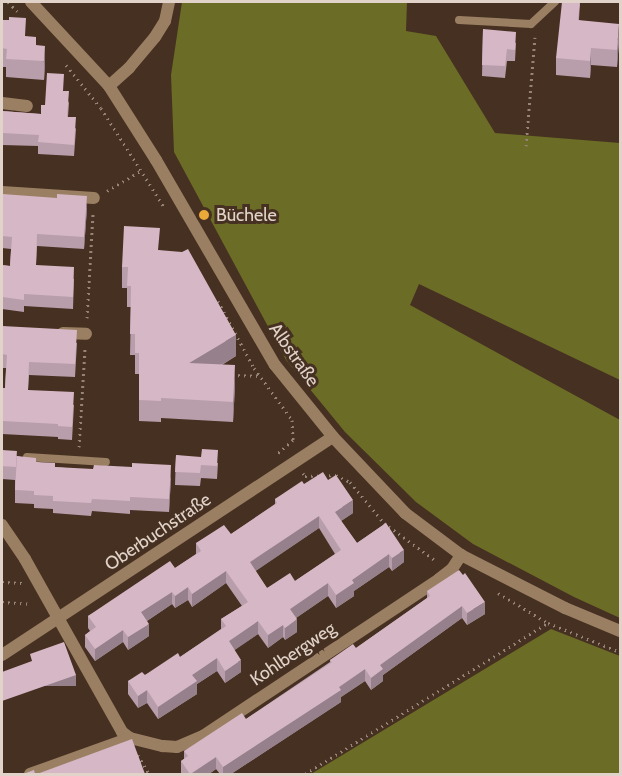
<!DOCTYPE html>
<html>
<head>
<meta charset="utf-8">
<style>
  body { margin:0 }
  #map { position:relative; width:622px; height:776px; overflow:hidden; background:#463021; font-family:Cabin,sans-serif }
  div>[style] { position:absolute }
  .forest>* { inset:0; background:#6b6c26 }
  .path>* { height:3px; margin-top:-1.5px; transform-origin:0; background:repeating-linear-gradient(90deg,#968478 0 1.5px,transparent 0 6px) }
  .service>* { height:8px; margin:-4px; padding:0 4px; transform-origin:4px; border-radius:4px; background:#9a7f63 }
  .minor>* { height:12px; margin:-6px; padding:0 6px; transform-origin:6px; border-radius:6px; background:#9a7f63 }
  .tertiary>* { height:12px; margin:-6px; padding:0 6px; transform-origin:6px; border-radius:6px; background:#9a7f63 }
  .wall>* { inset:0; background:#b89daa }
  .shaded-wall>* { inset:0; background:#96808b; transform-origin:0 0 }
  .building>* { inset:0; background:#d6b7c6; transform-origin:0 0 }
  .dots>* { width:16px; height:16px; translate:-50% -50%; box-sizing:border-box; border:3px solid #463021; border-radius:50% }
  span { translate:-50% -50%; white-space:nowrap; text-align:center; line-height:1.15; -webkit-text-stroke:6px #463021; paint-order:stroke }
  .poi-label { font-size:18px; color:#e1d3ca }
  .left { translate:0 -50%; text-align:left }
  .street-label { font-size:18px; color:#e1d3ca }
  .frame { position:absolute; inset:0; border:3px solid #e1d3ca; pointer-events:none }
</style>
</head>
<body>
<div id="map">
  <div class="forest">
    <i style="clip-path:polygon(182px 2px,407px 2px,406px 31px,436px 36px,495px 133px,620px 143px,620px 380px,419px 284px,410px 305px,620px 420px,620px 618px,574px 597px,473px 544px,416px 502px,345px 432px,286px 360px,174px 152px,171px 75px)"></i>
    <i style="clip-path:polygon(551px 629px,620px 656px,620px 774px,311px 774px)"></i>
  </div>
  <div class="path">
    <i style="left:8px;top:2px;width:13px;rotate:45deg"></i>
    <i style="left:66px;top:65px;width:55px;rotate:50.9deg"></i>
    <i style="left:101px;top:108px;width:117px;rotate:57.5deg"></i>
    <i style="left:526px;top:146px;width:109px;rotate:-85.3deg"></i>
    <i style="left:107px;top:191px;width:39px;rotate:-31deg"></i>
    <i style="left:218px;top:301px;width:76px;rotate:61.8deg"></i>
    <i style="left:254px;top:368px;width:64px;rotate:53.8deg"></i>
    <i style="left:292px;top:420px;width:20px;rotate:87deg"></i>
    <i style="left:293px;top:440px;width:20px;rotate:139deg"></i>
    <i style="left:87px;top:318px;width:104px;rotate:-86.7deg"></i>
    <i style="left:232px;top:375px;width:28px;rotate:2deg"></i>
    <i style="left:79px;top:447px;width:98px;rotate:-86.5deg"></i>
    <i style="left:303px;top:473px;width:4px;rotate:56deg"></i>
    <i style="left:305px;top:476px;width:31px;rotate:-2deg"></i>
    <i style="left:336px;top:475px;width:16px;rotate:27deg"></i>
    <i style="left:350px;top:482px;width:53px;rotate:50.3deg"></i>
    <i style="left:384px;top:523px;width:64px;rotate:36.2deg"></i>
    <i style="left:2px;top:582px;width:20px;rotate:3deg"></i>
    <i style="left:498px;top:593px;width:58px;rotate:31deg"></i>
    <i style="left:548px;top:623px;width:78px;rotate:21.9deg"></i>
    <i style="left:2px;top:602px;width:30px;rotate:4deg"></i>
    <i style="left:138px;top:755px;width:22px;rotate:60deg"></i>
    <i style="left:305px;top:774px;width:286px;rotate:-31.9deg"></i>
  </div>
  <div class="service">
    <i style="left:459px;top:20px;width:72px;rotate:3.2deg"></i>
    <i style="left:531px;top:24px;width:33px;rotate:-43deg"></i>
    <i style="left:27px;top:457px;width:79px;rotate:3.6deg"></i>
  </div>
  <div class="minor">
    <i style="left:109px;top:86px;width:27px;rotate:-42deg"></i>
    <i style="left:129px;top:68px;width:40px;rotate:-50deg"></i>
    <i style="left:155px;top:37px;width:19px;rotate:-58deg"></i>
    <i style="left:165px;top:21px;width:19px;rotate:-78deg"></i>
    <i style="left:2px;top:103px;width:25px;rotate:7deg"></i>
    <i style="left:2px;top:192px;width:92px;rotate:3.7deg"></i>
    <i style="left:63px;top:333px;width:23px;rotate:2deg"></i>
    <i style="left:2px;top:525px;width:41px;rotate:55.9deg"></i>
    <i style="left:25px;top:559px;width:198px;rotate:60.7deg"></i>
    <i style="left:122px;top:732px;width:10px;rotate:37deg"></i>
    <i style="left:130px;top:738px;width:34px;rotate:14deg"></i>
    <i style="left:163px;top:746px;width:14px;rotate:4deg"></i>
    <i style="left:177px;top:747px;width:28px;rotate:-23deg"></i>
    <i style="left:203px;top:736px;width:283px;rotate:-33.6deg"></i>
    <i style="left:439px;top:579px;width:16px;rotate:-38deg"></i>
    <i style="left:452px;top:569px;width:17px;rotate:-57deg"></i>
    <i style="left:2px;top:655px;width:396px;rotate:-33.4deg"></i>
    <i style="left:30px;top:774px;width:106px;rotate:-19.8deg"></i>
  </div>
  <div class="tertiary">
    <i style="left:31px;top:2px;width:115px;rotate:47.1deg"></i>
    <i style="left:109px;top:86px;width:88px;rotate:57.6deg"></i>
    <i style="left:156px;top:160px;width:237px;rotate:59.9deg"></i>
    <i style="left:275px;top:365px;width:92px;rotate:51.1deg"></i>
    <i style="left:333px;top:437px;width:105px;rotate:46.5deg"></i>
    <i style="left:405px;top:513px;width:70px;rotate:36.9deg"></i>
    <i style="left:461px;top:555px;width:117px;rotate:27deg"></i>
    <i style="left:565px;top:608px;width:60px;rotate:22.7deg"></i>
  </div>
  <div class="wall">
    <i style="clip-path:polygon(580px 2px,579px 20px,619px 41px,617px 67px,591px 65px,590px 78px,556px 75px,556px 58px)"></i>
    <i style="clip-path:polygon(2px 20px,26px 37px,36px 45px,45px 64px,44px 80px,6px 77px,6px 67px,2px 67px)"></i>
    <i style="clip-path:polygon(483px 29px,516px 43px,515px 61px,507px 61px,505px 78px,482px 76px)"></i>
    <i style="clip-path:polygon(64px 91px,69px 103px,68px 117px,76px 129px,74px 156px,38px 154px,38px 146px,2px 145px,2px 111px,41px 114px,45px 105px)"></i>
    <i style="clip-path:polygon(2px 194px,87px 208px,84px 249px,37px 246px,36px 265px,74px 279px,73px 309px,24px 306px,24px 312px,2px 309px,2px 265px,10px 266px,11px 249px,2px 248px)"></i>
    <i style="clip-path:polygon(160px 250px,236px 356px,222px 365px,235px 386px,233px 422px,161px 418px,161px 422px,139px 421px,139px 374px,135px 374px,135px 355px,130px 355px,131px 307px,127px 307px,127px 288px,122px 288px,122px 267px)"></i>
    <i style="clip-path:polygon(2px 326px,77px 343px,75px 377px,29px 375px,28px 390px,74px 405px,72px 440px,58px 439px,58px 437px,2px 434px,2px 388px,5px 388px,6px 368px,2px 368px)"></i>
    <i style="clip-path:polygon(2px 450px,17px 456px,55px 467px,171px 478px,169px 512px,130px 510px,130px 514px,92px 511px,91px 516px,53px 513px,53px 509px,34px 508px,34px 504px,15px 503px,15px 480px,2px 479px)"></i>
    <i style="clip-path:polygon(176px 455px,218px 463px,217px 479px,201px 478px,200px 486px,175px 485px)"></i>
    <i style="clip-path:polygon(evenodd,304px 484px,353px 513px,341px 521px,357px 543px,386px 523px,404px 562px,392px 571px,389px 567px,354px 591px,354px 596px,336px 608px,328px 596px,296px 618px,297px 632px,285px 640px,283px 637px,268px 648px,258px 634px,234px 650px,241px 672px,225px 683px,217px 671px,197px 684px,197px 694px,158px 719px,147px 703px,138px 708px,128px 694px,128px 681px,145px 675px,180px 657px,221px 629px,221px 619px,242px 606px,226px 583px,192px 607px,188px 600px,175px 608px,172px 604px,147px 621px,149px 636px,128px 650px,123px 642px,95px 661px,85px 647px,85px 635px,90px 631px,88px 628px,88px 616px,175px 568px,196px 554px,196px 543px,231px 534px,275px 504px,275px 499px,304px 484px,319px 528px,335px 554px,295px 581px,267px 588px,255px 571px,319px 528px)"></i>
    <i style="clip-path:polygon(427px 591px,485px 614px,467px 625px,462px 618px,383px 675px,383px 681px,371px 690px,365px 681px,341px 697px,341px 702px,231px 774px,220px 774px,216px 769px,209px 774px,182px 774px,181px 773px,181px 761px,184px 759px,184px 751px,246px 719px,330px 662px,330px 660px,356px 648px,427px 598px)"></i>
  </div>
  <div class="shaded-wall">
    <i style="clip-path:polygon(619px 24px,619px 41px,617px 67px,617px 50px)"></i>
    <i style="clip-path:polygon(45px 46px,45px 64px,44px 80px,44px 61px)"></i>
    <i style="clip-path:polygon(591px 48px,591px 65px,590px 78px,590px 61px)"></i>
    <i style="clip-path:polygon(87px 196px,87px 208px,84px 249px,84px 237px)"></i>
    <i style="clip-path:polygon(236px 335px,236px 356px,189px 384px,189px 363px)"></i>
    <i style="clip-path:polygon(235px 365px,235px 386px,233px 422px,233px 402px)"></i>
    <i style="clip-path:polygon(171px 465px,171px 478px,169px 512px,169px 499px)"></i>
    <i style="clip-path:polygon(353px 500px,353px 513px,335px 525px,335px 512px)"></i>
    <i style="clip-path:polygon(319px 516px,319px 528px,250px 575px,250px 562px)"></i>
    <i style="clip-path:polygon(404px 550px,404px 562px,392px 571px,392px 558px)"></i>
    <i style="clip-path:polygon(389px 554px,389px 567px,354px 591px,354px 596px,336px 608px,336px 595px,352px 580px)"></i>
    <i style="clip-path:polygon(226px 571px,226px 583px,192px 607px,192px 594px)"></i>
    <i style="clip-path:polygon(328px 583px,328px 596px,290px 622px,290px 609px)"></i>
    <i style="clip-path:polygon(188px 587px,188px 600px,175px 608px,175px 596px)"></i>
    <i style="clip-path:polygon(172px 592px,172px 604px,141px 625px,141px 612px)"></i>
    <i style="clip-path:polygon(485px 602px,485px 614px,467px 625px,467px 613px)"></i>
    <i style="clip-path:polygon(462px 606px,462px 618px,383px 675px,383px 681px,371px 690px,371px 678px,380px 665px)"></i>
    <i style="clip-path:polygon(297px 619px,297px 632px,285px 640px,285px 628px)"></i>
    <i style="clip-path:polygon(258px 621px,258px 634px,229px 654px,229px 641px)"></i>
    <i style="clip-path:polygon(149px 624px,149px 636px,128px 650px,128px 637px)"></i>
    <i style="clip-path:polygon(283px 625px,283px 637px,268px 648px,268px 635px)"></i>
    <i style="clip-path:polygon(123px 630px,123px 642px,95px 661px,95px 649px)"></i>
    <i style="clip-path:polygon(217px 658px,217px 671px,197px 684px,197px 694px,158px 719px,158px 707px,192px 675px)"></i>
    <i style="clip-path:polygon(241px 660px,241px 672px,225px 683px,225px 671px)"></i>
    <i style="clip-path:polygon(365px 669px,365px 681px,341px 697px,341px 702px,231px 774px,223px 774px,223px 767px)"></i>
    <i style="left:76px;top:675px;width:11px;height:78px;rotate:90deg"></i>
    <i style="clip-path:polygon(147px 690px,147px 703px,138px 708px,138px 696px)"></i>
    <i style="clip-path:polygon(216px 757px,216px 769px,209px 774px,191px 774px)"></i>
  </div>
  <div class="building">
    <i style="clip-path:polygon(562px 2px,580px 2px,578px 20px,619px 24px,617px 50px,591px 48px,590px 61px,556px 58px)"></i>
    <i style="clip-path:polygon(9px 17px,26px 18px,25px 36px,36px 37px,36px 45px,45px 46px,44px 61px,6px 59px,7px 49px,2px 48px,2px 20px,9px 20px)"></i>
    <i style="clip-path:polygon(483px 29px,516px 32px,515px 50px,507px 49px,505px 66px,482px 65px)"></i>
    <i style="clip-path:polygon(47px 73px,64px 74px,63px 91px,69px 91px,67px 117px,76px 117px,74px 145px,38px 142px,39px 135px,2px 133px,2px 111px,41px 114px,41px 105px,45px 105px)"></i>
    <i style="clip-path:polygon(2px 194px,57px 198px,57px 194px,87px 196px,84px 237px,37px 234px,36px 265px,74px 267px,73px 297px,24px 294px,24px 300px,2px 297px,2px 265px,10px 266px,12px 237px,2px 236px)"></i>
    <i style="clip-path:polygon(124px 226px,160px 228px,158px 250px,182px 252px,188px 249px,236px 335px,189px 363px,235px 365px,233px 402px,161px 398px,161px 401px,139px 400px,139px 353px,135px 353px,135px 334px,130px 334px,131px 286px,127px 286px,128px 267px,122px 267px)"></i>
    <i style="clip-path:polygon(2px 326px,77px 330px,75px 364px,29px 362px,28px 390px,74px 392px,72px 427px,58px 426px,58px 424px,2px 421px,2px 388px,5px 388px,7px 355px,2px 354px)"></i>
    <i style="clip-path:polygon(202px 449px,218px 450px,217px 466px,201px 465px,200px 473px,175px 472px,176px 455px,201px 457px)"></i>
    <i style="left:2px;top:450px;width:15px;height:16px;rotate:4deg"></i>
    <i style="clip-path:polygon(17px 456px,36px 458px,36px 462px,55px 463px,55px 467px,93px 469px,94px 465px,132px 467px,132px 463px,171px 465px,169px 499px,130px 497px,130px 501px,92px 499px,91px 503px,53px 501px,53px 496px,34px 495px,34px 491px,15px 490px)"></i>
    <i style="clip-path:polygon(evenodd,323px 472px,328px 480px,336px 475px,353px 500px,335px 512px,357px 543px,386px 523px,404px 550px,392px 558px,389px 554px,352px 580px,354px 583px,336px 595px,328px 583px,290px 609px,297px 619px,285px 628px,283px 625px,268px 635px,258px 621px,229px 641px,241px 660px,225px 671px,217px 658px,192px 675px,197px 681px,158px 707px,147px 690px,138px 696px,128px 681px,142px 672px,145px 675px,178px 653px,180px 657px,226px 626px,221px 619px,248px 602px,226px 571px,192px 594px,188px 587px,175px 596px,172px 592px,141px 612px,149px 624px,128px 637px,123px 630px,95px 649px,85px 635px,96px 627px,88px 616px,170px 561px,175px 568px,201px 551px,196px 543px,224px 525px,231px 534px,277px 503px,275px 499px,302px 481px,304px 484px,323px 472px,319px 516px,341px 550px,295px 581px,290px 573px,267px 588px,250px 562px,319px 516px)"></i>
    <i style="clip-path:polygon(459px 570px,463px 575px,465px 573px,485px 602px,467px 613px,462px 606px,380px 665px,383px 669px,371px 678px,365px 669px,339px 687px,341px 690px,223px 767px,216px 757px,190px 774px,181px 761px,188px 756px,184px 751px,242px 713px,246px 719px,332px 662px,330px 660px,353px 644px,356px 648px,430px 596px,427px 591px)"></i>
    <i style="clip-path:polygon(64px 642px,76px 675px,2px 701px,2px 672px,32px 661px,30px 654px)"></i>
    <i style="clip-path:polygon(132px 739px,145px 774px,37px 774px)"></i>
    <i style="clip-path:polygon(34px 770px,35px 774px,23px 774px)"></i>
  </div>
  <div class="dots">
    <i style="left:204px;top:215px;background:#eba939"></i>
  </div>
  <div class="poi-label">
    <span class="left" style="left:216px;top:215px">Büchele</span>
  </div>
  <div class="street-label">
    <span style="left:294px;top:355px;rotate:55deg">Albstraße</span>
    <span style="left:158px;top:532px;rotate:-34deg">Oberbuchstraße</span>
    <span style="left:293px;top:654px;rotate:-34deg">Kohlbergweg</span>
  </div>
  <div class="frame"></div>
</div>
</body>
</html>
